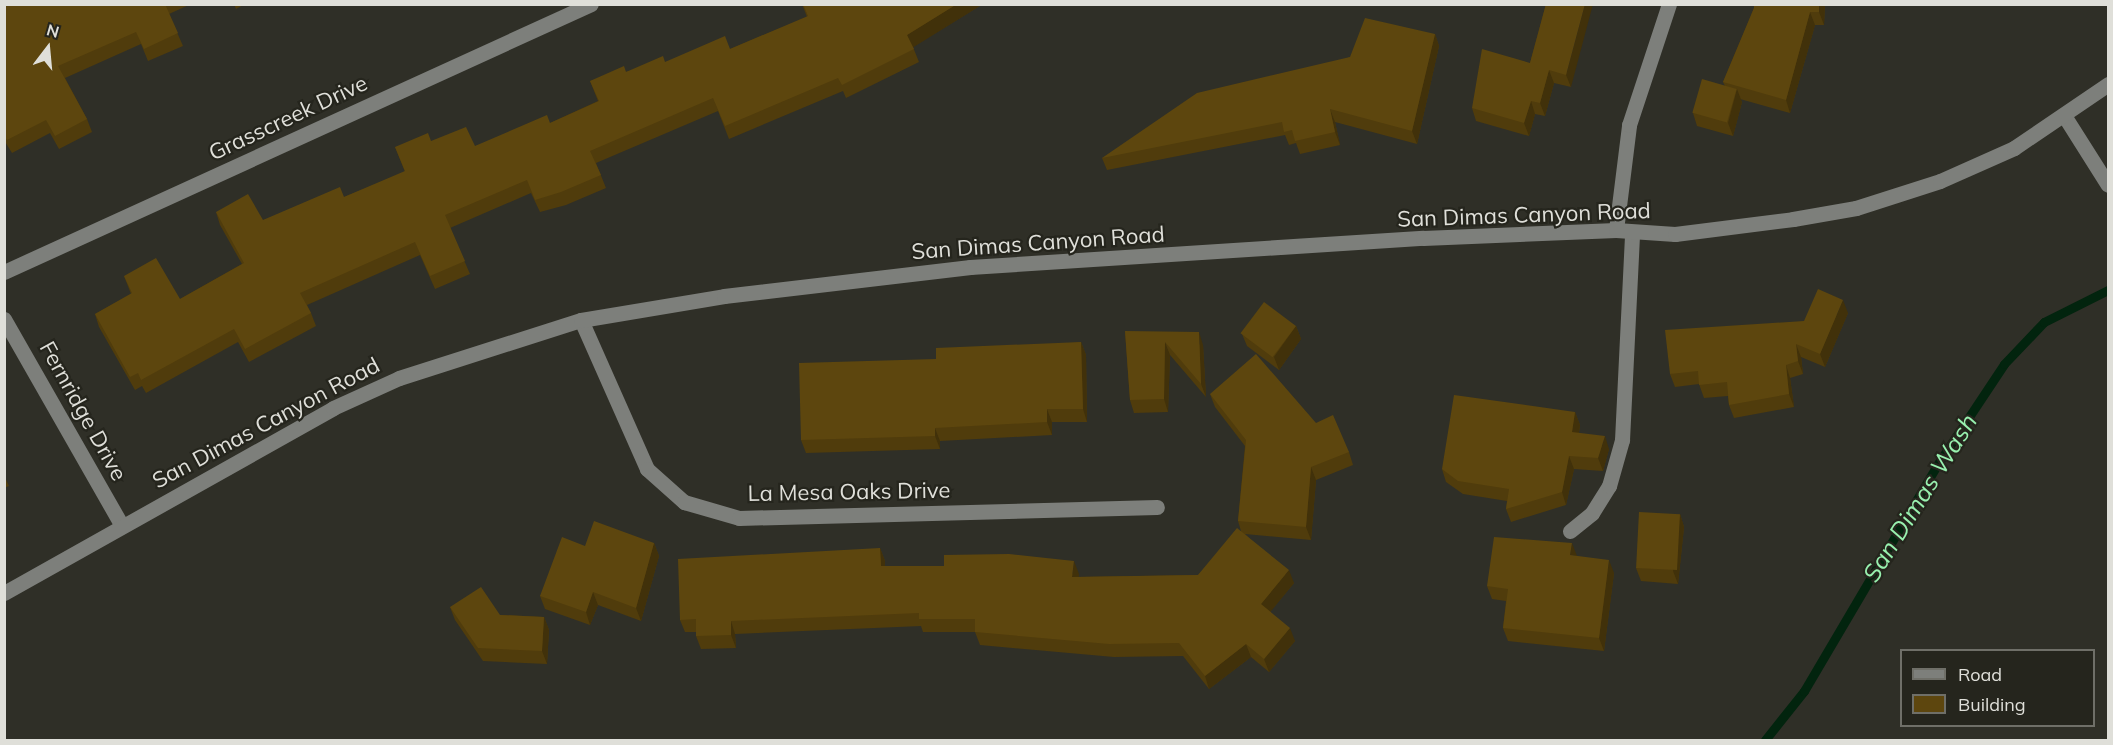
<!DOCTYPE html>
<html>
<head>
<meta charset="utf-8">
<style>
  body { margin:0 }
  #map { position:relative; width:2113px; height:745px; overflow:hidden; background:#2f2f27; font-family:Mulish,sans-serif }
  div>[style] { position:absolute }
  .stream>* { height:9px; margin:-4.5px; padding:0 4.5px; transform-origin:4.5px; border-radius:4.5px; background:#02240e }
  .minor>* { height:15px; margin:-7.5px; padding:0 7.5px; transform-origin:7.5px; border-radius:7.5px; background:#7d7f7b }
  .wall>* { inset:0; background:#503c0c }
  .shaded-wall>* { inset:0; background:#41310a }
  .building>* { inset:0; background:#5d460e; transform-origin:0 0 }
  span { translate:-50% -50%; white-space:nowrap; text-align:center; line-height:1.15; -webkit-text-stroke:4.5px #25251d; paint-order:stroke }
  .street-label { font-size:22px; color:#dfdfd9 }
  .water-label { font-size:24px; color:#98f1af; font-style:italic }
  .frame { position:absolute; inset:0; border:6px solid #dfdfd9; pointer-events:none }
  .legend { position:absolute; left:1900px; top:649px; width:195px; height:78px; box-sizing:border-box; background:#25251d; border:2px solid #6f6f68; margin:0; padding:8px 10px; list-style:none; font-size:18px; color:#dfdfd9 }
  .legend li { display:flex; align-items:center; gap:12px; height:30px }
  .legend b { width:30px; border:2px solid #6f6f68 }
  .north { position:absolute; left:18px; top:18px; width:60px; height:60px; -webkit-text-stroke:4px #25251d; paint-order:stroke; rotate:16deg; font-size:16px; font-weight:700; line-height:24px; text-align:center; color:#dfdfd9 }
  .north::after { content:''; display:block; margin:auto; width:21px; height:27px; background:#dfdfd9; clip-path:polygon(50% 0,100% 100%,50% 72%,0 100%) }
</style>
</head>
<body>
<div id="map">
  <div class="stream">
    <i style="left:1765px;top:740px;width:63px;rotate:-51.5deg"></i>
    <i style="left:1804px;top:691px;width:262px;rotate:-59.5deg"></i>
    <i style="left:1937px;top:465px;width:121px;rotate:-56.4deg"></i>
    <i style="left:2004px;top:364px;width:58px;rotate:-46.4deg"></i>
    <i style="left:2044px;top:322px;width:72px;rotate:-26.6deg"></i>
  </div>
  <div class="minor">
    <i style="left:2065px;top:117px;width:80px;rotate:57.7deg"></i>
    <i style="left:1616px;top:230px;width:106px;rotate:-82.9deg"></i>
    <i style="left:1629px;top:125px;width:127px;rotate:-71.7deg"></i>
    <i style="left:4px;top:272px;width:645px;rotate:-24.54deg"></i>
    <i style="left:4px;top:319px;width:238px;rotate:60.3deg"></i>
    <i style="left:581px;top:320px;width:163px;rotate:66.1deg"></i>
    <i style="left:647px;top:469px;width:50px;rotate:41.7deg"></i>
    <i style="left:684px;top:502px;width:57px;rotate:16.2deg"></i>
    <i style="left:739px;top:518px;width:418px;rotate:-1.5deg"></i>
    <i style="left:1570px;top:531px;width:28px;rotate:-39deg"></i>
    <i style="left:1592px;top:513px;width:32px;rotate:-58deg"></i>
    <i style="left:1609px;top:486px;width:48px;rotate:-74.2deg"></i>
    <i style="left:1622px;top:440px;width:208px;rotate:-87.2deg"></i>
    <i style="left:4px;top:593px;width:377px;rotate:-29.3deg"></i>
    <i style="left:333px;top:408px;width:72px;rotate:-24.4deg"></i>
    <i style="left:399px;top:378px;width:191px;rotate:-17.7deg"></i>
    <i style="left:581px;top:320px;width:145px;rotate:-9.5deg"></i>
    <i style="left:724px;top:296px;width:248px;rotate:-6.7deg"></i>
    <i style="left:970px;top:267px;width:454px;rotate:-3.7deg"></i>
    <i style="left:1423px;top:238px;width:193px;rotate:-2.4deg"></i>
    <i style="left:1616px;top:230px;width:59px;rotate:3.9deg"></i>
    <i style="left:1675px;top:234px;width:119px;rotate:-7.2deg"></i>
    <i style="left:1793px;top:219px;width:64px;rotate:-9.9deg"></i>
    <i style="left:1856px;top:208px;width:88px;rotate:-17.8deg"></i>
    <i style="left:1940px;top:181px;width:81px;rotate:-24deg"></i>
    <i style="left:2014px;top:148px;width:114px;rotate:-34.2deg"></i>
  </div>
  <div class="wall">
    <i style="clip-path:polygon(4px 4px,191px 4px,169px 14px,183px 46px,148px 61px,141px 44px,65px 78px,87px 119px,92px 132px,59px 149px,50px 133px,12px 153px,4px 140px)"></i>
    <i style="clip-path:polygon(234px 4px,245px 4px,236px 9px)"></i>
    <i style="clip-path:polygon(802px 4px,983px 4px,913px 47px,919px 62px,846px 98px,843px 91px,729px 139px,718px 111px,596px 163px,606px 188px,566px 205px,540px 212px,531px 193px,450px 228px,470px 274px,435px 289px,420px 255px,307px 305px,311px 313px,316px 326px,249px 362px,238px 342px,146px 393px,142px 386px,135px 390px,99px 327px,95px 314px,131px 294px,124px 276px,180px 299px,242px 264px,220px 225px,216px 212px,263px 220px,344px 197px,405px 172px,395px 147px,431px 141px,475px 146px,550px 123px,598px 101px,590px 81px,665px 62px,730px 49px,807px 17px)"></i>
    <i style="clip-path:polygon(1546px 4px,1571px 87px,1554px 83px,1545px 116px,1535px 114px,1529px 136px,1476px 121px,1472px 108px,1530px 63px)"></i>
    <i style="clip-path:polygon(1825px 4px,1824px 25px,1815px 25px,1790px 113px,1740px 99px,1742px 102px,1733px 136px,1697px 126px,1693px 113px,1725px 86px,1723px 82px,1754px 8px)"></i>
    <i style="clip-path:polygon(1435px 34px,1439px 46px,1417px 144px,1335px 122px,1340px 145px,1300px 154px,1296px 143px,1289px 145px,1285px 135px,1107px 170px,1102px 158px,1350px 57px)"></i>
    <i style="clip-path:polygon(1848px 313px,1825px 367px,1801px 357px,1803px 374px,1790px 378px,1794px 407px,1734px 418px,1729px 405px,1728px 396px,1704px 398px,1699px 384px,1675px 387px,1670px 374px,1804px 321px)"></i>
    <i style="clip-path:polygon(1296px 326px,1301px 339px,1279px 370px,1247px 346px,1242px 334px)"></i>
    <i style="clip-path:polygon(1125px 331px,1203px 345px,1206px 397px,1170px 355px,1168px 412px,1134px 413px,1130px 400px)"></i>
    <i style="clip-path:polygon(1081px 342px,1086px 355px,1087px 422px,1052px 422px,1052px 435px,940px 441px,940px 449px,806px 453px,801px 440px,936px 359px)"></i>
    <i style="clip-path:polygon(1210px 394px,1316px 423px,1349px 452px,1353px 465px,1316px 480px,1311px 540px,1245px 534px,1294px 583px,1270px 612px,1295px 641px,1269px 672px,1251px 657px,1209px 689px,1183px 656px,1114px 657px,980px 645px,975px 632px,923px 632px,921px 626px,735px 634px,736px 648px,701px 649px,696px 636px,696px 632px,685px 632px,680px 620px,880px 548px,885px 561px,885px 566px,1079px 574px,1078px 577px,1198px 575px,1241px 531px,1238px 521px,1245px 446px,1215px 407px)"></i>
    <i style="clip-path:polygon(1575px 412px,1580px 425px,1579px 433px,1609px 449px,1603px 471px,1574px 469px,1566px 505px,1511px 522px,1506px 509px,1507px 501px,1463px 494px,1446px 482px,1442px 469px)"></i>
    <i style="clip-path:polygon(4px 475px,9px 486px,4px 488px)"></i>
    <i style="clip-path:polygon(1680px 514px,1684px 527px,1678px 584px,1641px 581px,1636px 568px)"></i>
    <i style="clip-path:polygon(654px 543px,659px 556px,641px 621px,598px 605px,590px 625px,545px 609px,540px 596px,585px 546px)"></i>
    <i style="clip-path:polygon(1577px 556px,1614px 573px,1604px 651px,1508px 641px,1503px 628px,1506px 601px,1492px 599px,1487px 586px)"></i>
    <i style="clip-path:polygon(450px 607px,500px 615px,544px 617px,549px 630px,547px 664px,483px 661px,455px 620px)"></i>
  </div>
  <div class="shaded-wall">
    <i style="clip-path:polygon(957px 4px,983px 4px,912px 48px,907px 35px)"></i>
    <i style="clip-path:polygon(1585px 4px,1593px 4px,1571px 87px,1566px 75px)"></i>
    <i style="clip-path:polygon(1819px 4px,1825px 4px,1824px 25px,1819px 12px)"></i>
    <i style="clip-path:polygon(1810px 12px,1815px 25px,1790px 113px,1786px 100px)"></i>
    <i style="clip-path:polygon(1435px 34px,1439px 46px,1417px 144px,1412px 131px)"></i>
    <i style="clip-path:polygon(1549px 70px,1554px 83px,1545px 116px,1540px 103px)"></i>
    <i style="clip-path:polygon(1737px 89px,1742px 102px,1733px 136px,1728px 123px)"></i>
    <i style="clip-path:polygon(1531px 101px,1535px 114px,1529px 136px,1524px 123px)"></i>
    <i style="clip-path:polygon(1330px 109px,1335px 122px,1340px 145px,1335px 132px)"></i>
    <i style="clip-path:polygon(1843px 300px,1848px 313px,1825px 367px,1820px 354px)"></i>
    <i style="clip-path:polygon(1296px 326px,1301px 339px,1279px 370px,1274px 357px)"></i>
    <i style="clip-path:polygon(1199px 332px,1203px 345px,1206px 397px,1201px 384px)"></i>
    <i style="clip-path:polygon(1081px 342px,1086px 355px,1087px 422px,1083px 409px)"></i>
    <i style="clip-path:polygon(1165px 342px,1170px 355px,1168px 412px,1164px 399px)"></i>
    <i style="clip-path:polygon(1796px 344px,1801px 357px,1803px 374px,1798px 361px)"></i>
    <i style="clip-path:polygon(1786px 365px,1790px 378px,1794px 407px,1789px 394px)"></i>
    <i style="clip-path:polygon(1047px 409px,1052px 422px,1052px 435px,1047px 422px)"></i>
    <i style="clip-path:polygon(1575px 412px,1580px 425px,1577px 445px,1572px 432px)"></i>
    <i style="clip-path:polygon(935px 428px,940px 441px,940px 449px,935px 436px)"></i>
    <i style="clip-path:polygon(1605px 436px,1609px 449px,1603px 471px,1598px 458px)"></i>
    <i style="clip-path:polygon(1569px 456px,1574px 469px,1566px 505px,1562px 492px)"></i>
    <i style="clip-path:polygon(1311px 467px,1316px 480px,1311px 540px,1306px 527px)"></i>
    <i style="clip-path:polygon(1680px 514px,1684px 527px,1678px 584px,1673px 571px)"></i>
    <i style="clip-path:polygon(654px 543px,659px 556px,641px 621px,636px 608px)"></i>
    <i style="clip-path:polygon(1572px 543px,1577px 556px,1570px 555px)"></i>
    <i style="clip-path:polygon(880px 548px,885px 561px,885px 579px,881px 566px)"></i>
    <i style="clip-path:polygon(1609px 560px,1614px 573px,1604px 651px,1599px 638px)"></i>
    <i style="clip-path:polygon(1074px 561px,1079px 574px,1077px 590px,1072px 577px)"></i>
    <i style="clip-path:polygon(1289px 570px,1294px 583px,1266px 617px,1261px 604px)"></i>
    <i style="clip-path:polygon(593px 592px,598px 605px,590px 625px,586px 612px)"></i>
    <i style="clip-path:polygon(544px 617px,549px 630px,547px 664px,542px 651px)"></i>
    <i style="clip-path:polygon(731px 621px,735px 634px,736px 648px,731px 635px)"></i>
    <i style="clip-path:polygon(1290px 628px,1295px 641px,1269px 672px,1264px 659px)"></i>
    <i style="clip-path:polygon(1246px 644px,1251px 657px,1209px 689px,1205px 676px)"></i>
  </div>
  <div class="building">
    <i style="clip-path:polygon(4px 4px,165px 4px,178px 33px,144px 49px,136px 32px,58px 66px,87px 119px,55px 136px,46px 120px,7px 140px,4px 136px)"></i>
    <i style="clip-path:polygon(803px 4px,957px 4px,907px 35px,914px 49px,842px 85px,838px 78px,725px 126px,713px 98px,590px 151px,601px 175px,561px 192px,535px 200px,527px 180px,445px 215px,465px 261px,430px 276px,415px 242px,300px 293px,311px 313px,245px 349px,234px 329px,141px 380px,138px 373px,130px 377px,95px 314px,132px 293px,124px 276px,156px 258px,180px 299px,244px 263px,216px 212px,248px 194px,263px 220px,340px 187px,344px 197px,405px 171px,395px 147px,428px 133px,431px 141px,466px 127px,475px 146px,547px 115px,550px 123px,599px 101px,590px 81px,624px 66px,626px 72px,663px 56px,665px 62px,725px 36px,730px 49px,808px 16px)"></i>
    <i style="clip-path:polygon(1546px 4px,1585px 4px,1566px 75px,1549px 70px,1540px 103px,1531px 101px,1524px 123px,1472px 108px,1482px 49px,1530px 63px)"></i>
    <i style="clip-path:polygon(1754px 4px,1819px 4px,1819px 12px,1810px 12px,1786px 100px,1723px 82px,1754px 8px)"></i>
    <i style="clip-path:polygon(1365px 18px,1435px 34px,1412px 131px,1330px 109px,1335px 132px,1295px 141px,1292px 130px,1284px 132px,1282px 122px,1102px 158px,1197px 93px,1350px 57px)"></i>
    <i style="left:1702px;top:79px;width:36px;height:35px;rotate:16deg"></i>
    <i style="clip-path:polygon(1818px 289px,1843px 300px,1820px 354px,1796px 344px,1798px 361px,1786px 365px,1789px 394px,1729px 405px,1727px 382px,1699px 385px,1698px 371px,1670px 374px,1665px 330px,1804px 321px)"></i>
    <i style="left:1264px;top:302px;width:40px;height:39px;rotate:37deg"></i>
    <i style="clip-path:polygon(1125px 331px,1199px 332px,1201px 384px,1165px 342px,1164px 399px,1130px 400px)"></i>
    <i style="clip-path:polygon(1081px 342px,1083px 409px,1047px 409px,1047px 422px,935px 428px,935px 436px,801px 440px,799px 363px,936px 359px,936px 348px)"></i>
    <i style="clip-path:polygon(1256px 354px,1316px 423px,1333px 415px,1349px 452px,1311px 467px,1306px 527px,1238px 521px,1246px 440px,1210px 394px)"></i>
    <i style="clip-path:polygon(1454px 395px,1575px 412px,1572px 432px,1605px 436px,1598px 458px,1569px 456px,1562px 492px,1506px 509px,1509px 489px,1458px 481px,1442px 469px)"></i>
    <i style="left:1639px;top:512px;width:41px;height:56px;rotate:3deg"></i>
    <i style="clip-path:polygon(594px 521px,654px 543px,636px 608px,593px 592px,586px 612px,540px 596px,562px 537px,585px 546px)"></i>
    <i style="clip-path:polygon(1237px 528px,1289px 570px,1261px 604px,1290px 628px,1264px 659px,1246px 644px,1205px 676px,1179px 643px,1109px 644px,975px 632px,975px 619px,919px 619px,919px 613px,731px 621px,731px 635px,696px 636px,696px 619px,680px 620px,678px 559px,880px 548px,881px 566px,944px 566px,944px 555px,1009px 554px,1074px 561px,1072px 577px,1198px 575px)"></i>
    <i style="clip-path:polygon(1494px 537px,1572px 543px,1570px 555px,1609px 560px,1599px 638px,1503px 628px,1508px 589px,1487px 586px)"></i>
    <i style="clip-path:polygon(481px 587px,500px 615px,544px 617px,542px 651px,478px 648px,450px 607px)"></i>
  </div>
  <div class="street-label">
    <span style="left:288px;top:118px;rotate:-25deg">Grasscreek Drive</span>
    <span style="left:1524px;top:215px;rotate:-2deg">San Dimas Canyon Road</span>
    <span style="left:1038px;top:243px;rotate:-4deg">San Dimas Canyon Road</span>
    <span style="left:83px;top:411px;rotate:61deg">Fernridge Drive</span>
    <span style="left:266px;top:423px;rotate:-28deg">San Dimas Canyon Road</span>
    <span style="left:849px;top:492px;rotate:-1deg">La Mesa Oaks Drive</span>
  </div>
  <div class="water-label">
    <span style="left:1920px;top:498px;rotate:-58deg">San Dimas Wash</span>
  </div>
  <div class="frame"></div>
  <ul class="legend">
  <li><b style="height:8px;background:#7d7f7b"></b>Road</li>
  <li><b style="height:16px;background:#5d460e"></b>Building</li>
  </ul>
  <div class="north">N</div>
</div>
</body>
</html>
